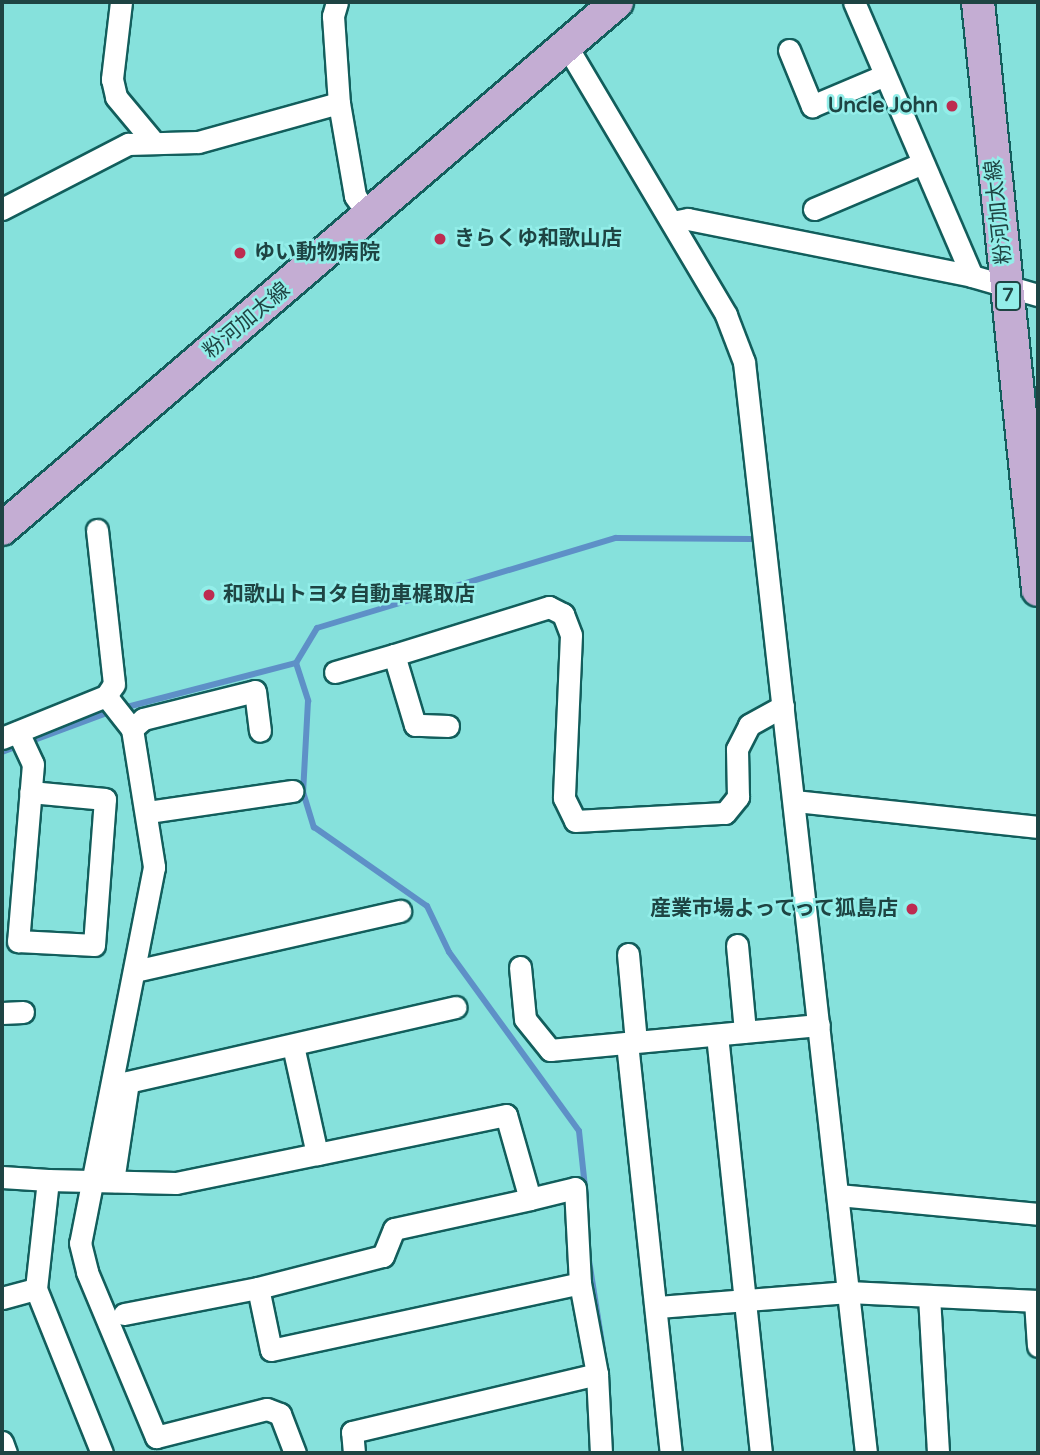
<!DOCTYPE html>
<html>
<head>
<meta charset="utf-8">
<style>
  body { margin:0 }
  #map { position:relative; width:1040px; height:1455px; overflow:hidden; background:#86e1dc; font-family:"Varela Round","Noto Sans JP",sans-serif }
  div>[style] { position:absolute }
  .stream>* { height:6px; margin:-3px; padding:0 3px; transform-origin:3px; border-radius:3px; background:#5e90c7 }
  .roads { filter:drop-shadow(2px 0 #125e5c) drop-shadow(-2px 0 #125e5c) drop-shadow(0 2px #125e5c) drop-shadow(0 -2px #125e5c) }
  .minor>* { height:21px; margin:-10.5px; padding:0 10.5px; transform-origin:10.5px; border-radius:10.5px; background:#fff }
  .primary>* { height:32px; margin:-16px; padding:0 16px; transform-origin:16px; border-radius:16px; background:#c4add3 }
  .dots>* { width:19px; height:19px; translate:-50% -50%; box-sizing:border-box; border:4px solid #93eee9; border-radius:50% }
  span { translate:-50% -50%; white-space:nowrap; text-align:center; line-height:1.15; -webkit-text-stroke:5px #93eee9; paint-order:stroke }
  .shield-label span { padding:2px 5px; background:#93eee9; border:2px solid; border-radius:5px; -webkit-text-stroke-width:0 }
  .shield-label { font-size:19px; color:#1e4443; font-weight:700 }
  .poi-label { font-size:21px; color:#1e4443; font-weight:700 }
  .right { translate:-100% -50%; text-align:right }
  .left { translate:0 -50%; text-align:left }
  .street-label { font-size:21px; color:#1e4443 }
  .frame { position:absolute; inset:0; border:4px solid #1e4443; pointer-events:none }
</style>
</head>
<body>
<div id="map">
  <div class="stream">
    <i style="left:296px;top:663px;width:41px;rotate:-59deg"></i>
    <i style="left:317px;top:628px;width:312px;rotate:-16.8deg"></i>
    <i style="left:616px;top:538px;width:136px;rotate:0.4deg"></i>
    <i style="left:123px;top:708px;width:179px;rotate:-14.6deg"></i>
    <i style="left:296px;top:663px;width:40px;rotate:72deg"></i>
    <i style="left:308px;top:701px;width:91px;rotate:93.1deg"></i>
    <i style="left:303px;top:792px;width:37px;rotate:73deg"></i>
    <i style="left:314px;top:827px;width:138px;rotate:35deg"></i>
    <i style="left:427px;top:906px;width:51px;rotate:64.4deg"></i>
    <i style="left:449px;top:952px;width:221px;rotate:54deg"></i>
    <i style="left:579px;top:1131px;width:66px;rotate:83.9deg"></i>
    <i style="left:2px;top:752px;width:117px;rotate:-20.4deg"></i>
    <i style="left:588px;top:1254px;width:97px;rotate:81.1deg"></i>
  </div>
  <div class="roads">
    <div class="minor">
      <i style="left:121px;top:2px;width:78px;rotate:96.7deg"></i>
      <i style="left:112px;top:79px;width:18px;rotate:77deg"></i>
      <i style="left:116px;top:97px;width:56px;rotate:50.1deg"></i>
      <i style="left:337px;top:2px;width:15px;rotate:106deg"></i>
      <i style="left:333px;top:16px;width:87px;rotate:86.1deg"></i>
      <i style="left:339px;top:103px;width:94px;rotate:80.2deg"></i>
      <i style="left:355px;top:196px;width:26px;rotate:54deg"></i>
      <i style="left:854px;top:2px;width:298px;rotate:66.7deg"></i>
      <i style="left:972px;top:276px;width:69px;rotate:16.1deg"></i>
      <i style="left:566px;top:45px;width:314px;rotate:59.3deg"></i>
      <i style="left:726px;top:315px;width:50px;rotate:69deg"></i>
      <i style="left:744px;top:362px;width:1098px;rotate:83.62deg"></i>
      <i style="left:789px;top:50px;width:61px;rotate:67.7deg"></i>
      <i style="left:812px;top:106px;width:79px;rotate:-23deg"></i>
      <i style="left:2px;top:209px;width:142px;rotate:-27.3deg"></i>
      <i style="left:128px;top:144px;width:70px;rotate:-1.6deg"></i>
      <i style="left:198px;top:142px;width:146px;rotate:-15.5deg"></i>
      <i style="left:814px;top:209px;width:118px;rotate:-22.9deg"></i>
      <i style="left:672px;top:222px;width:16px;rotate:-11deg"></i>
      <i style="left:688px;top:219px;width:290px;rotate:11.3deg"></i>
      <i style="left:335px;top:672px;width:61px;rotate:-16.1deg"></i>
      <i style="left:106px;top:696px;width:42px;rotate:51.8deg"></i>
      <i style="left:132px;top:729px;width:140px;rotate:80.9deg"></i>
      <i style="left:154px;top:867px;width:383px;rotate:101.1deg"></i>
      <i style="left:80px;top:1243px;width:30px;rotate:76deg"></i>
      <i style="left:87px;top:1272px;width:179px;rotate:67.3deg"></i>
      <i style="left:156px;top:1437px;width:114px;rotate:-14.2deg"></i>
      <i style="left:267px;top:1409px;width:14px;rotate:21deg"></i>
      <i style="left:280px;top:1414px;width:42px;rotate:69deg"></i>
      <i style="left:448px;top:726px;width:33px;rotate:-178deg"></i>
      <i style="left:415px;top:725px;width:73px;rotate:-106.7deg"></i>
      <i style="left:394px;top:655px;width:162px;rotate:-17.2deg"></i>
      <i style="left:549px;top:607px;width:16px;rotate:27deg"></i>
      <i style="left:563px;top:614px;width:22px;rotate:69deg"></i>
      <i style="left:571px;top:635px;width:163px;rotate:92.5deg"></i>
      <i style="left:564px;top:798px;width:25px;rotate:64deg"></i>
      <i style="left:575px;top:821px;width:150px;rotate:-3.1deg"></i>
      <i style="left:725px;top:813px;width:21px;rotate:-51deg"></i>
      <i style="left:738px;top:797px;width:48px;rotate:-91.2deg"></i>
      <i style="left:737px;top:749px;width:27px;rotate:-63deg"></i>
      <i style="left:749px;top:725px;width:39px;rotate:-29deg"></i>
      <i style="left:132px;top:729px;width:15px;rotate:-42deg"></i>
      <i style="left:143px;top:719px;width:115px;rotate:-14deg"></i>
      <i style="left:255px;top:691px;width:40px;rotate:82.9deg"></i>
      <i style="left:18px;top:732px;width:35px;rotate:65deg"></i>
      <i style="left:33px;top:764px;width:178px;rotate:94.8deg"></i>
      <i style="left:18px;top:941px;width:76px;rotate:3deg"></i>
      <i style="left:94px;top:945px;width:146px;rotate:-85.7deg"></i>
      <i style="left:105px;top:799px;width:75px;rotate:-174.7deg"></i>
      <i style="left:2px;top:738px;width:112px;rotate:-22deg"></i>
      <i style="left:106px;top:696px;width:14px;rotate:-56deg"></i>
      <i style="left:114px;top:684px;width:155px;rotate:-96.3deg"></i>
      <i style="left:795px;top:801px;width:244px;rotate:6.1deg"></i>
      <i style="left:148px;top:812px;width:146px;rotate:-8.3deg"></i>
      <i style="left:737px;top:945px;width:87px;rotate:84.7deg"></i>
      <i style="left:628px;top:954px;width:88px;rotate:84.8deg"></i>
      <i style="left:520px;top:967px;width:52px;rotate:84.5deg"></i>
      <i style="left:525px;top:1019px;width:40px;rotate:51deg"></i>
      <i style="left:550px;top:1050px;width:270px;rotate:-5.3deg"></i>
      <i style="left:135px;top:971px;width:272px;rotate:-12.8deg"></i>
      <i style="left:2px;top:1013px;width:21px;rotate:-3deg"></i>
      <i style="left:717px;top:1035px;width:420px;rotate:84deg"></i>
      <i style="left:627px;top:1043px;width:412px;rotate:83.9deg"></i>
      <i style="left:2px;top:1177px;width:46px;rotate:3.7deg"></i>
      <i style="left:48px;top:1180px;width:110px;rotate:96.3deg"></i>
      <i style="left:36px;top:1289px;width:177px;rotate:68.1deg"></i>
      <i style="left:48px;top:1180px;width:128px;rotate:1.3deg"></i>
      <i style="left:176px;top:1183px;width:144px;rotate:-11.6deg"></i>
      <i style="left:317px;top:1154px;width:111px;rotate:-102.5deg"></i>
      <i style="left:113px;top:1181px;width:100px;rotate:-81.4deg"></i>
      <i style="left:128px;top:1082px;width:336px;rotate:-12.9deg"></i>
      <i style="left:838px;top:1195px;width:201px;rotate:5.4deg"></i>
      <i style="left:530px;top:1199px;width:46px;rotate:-13.7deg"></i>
      <i style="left:575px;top:1188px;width:95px;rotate:87deg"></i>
      <i style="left:580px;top:1283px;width:93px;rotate:79.4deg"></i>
      <i style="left:258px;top:1288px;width:129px;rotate:-14.4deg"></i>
      <i style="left:383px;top:1256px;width:29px;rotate:-68deg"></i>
      <i style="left:394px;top:1229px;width:139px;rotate:-12.4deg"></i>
      <i style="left:530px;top:1199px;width:87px;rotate:-105.9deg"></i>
      <i style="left:506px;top:1115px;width:193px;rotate:168.3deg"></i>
      <i style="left:929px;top:1296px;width:157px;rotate:86.7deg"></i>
      <i style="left:2px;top:1298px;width:35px;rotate:-15deg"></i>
      <i style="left:1035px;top:1301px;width:45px;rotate:86.2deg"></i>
      <i style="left:658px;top:1307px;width:191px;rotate:-4.5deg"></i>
      <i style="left:848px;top:1292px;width:190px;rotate:2.7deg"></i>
      <i style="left:124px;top:1314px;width:136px;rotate:-11deg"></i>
      <i style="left:258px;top:1288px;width:63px;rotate:78.2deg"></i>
      <i style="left:271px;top:1350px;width:316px;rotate:-12.2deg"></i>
      <i style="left:2px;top:1442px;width:12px;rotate:70deg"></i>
      <i style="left:354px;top:1453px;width:21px;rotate:-95deg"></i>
      <i style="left:352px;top:1432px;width:252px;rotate:-13.3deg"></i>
      <i style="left:597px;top:1374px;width:79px;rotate:87.1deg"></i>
    </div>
    <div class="primary">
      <i style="left:978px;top:2px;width:591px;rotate:84.17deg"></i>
      <i style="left:2px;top:529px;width:810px;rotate:-40.59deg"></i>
    </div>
  </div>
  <div class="dots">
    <i style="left:952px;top:106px;background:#bd2c51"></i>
    <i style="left:440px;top:239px;background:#bd2c51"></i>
    <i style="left:240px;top:253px;background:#bd2c51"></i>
    <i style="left:209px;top:595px;background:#bd2c51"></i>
    <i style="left:912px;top:909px;background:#bd2c51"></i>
  </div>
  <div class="shield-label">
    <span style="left:1008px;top:296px">7</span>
  </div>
  <div class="poi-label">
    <span class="right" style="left:938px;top:106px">Uncle John</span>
    <span class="left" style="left:454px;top:239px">きらくゆ和歌山店</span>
    <span class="left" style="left:254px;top:253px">ゆい動物病院</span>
    <span class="left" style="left:223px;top:595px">和歌山トヨタ自動車梶取店</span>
    <span class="right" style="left:898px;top:909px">産業市場よってって狐島店</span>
  </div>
  <div class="street-label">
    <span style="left:999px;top:212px;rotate:-96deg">粉河加太線</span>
    <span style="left:247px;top:321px;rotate:-40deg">粉河加太線</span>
  </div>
  <div class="frame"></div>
</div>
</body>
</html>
